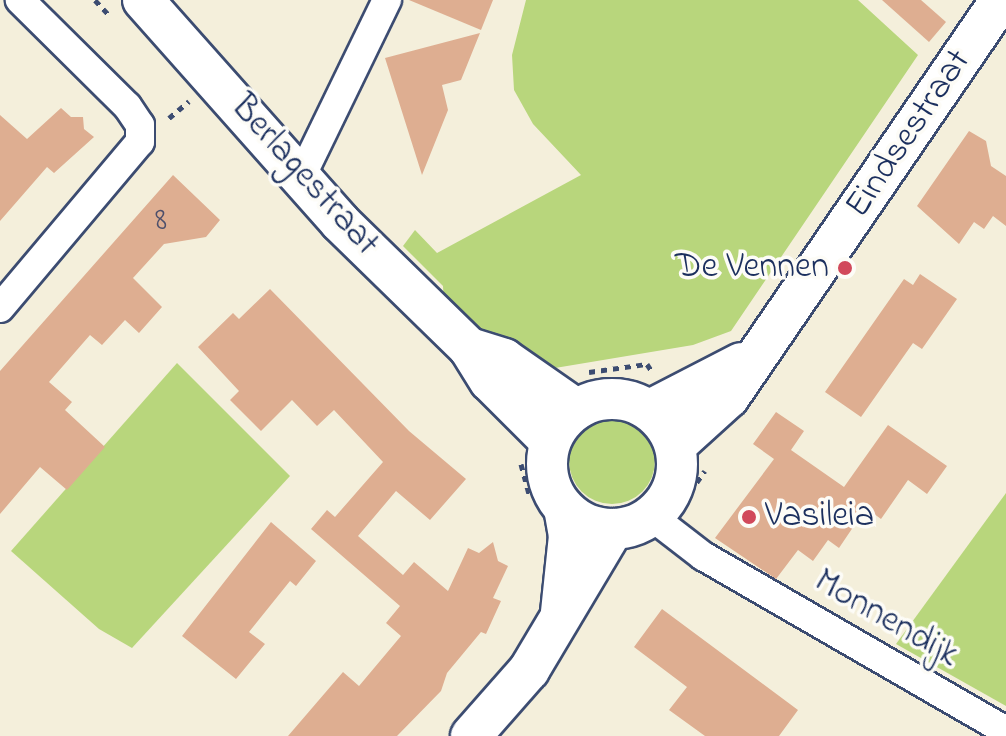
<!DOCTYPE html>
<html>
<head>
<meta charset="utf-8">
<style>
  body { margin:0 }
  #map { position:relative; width:1006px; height:736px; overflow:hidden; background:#f4efdb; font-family:"Indie Flower",sans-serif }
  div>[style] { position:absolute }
  .green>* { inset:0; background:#b8d67c }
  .round { border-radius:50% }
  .building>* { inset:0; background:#deae91 }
  .path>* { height:5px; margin-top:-2.5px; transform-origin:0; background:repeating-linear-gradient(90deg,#3c4c71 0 6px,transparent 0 12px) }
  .roads { filter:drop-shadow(2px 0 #3c4c71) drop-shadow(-2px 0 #3c4c71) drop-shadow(0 2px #3c4c71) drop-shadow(0 -2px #3c4c71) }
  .street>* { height:28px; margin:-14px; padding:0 14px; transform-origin:14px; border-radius:14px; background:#fff }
  .secondary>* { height:40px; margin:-20px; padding:0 20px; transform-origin:20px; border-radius:20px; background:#fff }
  .secondary>.ring { margin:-20px; padding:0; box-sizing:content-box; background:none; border:40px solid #fff; border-radius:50% }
  .dots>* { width:22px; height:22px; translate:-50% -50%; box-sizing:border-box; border:4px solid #fdfcf7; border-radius:50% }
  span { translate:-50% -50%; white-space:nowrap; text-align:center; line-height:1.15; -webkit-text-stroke:7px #fdfcf7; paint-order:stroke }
  .number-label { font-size:32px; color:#4c4f6b }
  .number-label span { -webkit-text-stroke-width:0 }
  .street-label { font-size:36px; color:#1b2f5e }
  .poi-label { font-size:36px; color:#1b2f5e }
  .right { translate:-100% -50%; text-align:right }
  .left { translate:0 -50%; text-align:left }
</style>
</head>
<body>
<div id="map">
  <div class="green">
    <i style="clip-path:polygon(526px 0,858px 0,918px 55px,731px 331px,693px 345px,543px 370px,471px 329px,444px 306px,443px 286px,403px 246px,415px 230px,437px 253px,581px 175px,533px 124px,514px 90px,512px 55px)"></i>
    <i style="clip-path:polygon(177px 363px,290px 476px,132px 648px,99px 629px,11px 551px)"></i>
    <i class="round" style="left:569px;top:418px;width:86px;height:86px"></i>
    <i style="clip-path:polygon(1006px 493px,1006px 706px,896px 644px)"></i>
  </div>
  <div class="building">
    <i style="clip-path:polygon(409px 0,493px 0,481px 30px)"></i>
    <i style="clip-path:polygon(882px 0,921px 0,946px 22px,929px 42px)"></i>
    <i style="clip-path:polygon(480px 33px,461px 80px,442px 85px,448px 110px,422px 175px,385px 58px)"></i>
    <i style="clip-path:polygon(61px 108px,71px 117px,83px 117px,84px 129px,94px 137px,54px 173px,47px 167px,0 221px,0 115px,27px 139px)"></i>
    <i style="clip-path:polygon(969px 131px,986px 141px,991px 166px,1006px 176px,1006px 226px,993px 216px,984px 229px,974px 222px,959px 244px,917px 206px)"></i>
    <i style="clip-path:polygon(173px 175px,220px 220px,206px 237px,164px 244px,133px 278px,162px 307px,139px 333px,125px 320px,102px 345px,90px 335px,49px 382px,72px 402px,65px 410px,105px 447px,67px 490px,40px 467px,0 514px,0 371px)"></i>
    <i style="clip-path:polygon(920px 274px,957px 299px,922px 349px,913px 343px,861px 417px,825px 392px,904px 279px,913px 285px)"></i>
    <i style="clip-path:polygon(270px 289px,409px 431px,466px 479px,430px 520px,396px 491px,358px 536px,403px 575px,414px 562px,448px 591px,468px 548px,479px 553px,493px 542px,498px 561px,508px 566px,493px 598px,501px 601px,486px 634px,481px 632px,447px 673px,441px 691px,397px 736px,288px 736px,343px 672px,359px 686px,401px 636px,386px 623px,400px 606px,311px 529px,327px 510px,335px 517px,383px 462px,334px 410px,317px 426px,292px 400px,261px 431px,230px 400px,239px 391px,198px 347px,233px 313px,239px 319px)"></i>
    <i style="clip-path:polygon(776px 412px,804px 431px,791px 450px,844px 487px,888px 425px,947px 466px,927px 494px,908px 480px,881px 519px,866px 508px,839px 548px,828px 540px,813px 561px,798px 550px,776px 579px,715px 538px,774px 459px,753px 444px)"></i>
    <i style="clip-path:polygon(271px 522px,316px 561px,296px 586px,290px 581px,249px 632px,265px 644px,236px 679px,182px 636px)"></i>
    <i style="clip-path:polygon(662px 609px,798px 710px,779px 736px,705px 736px,669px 710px,687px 687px,634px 647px)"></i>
  </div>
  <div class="path">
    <i style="left:95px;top:0;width:19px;rotate:47deg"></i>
    <i style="left:169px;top:118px;width:26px;rotate:-40deg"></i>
    <i style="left:589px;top:372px;width:59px;rotate:-7.9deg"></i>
    <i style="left:647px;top:364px;width:7px;rotate:56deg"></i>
    <i style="left:521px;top:464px;width:34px;rotate:75deg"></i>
    <i style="left:683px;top:502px;width:38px;rotate:-55deg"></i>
  </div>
  <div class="roads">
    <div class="street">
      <i style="left:301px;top:177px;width:197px;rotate:-64.1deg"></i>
      <i style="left:0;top:308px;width:217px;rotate:-49.9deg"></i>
      <i style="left:140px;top:142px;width:17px;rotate:-90deg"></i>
      <i style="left:140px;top:125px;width:23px;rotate:-124deg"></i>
      <i style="left:127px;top:106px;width:151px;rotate:-135.3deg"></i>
      <i style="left:651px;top:516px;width:66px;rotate:37.6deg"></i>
      <i style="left:703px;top:556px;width:350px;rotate:30deg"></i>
    </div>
    <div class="secondary">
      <i style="left:143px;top:0;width:297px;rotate:48.4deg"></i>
      <i style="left:340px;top:222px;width:180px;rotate:44.3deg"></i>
      <i style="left:469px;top:348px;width:39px;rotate:58deg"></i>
      <i style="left:490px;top:381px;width:85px;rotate:45deg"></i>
      <i style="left:469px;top:348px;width:37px;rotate:17deg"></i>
      <i style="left:504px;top:359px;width:88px;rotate:34.8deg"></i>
      <i class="ring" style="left:547px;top:399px;width:90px;height:90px"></i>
      <i style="left:650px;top:410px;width:102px;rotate:-27.3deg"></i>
      <i style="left:675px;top:446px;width:73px;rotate:-42.2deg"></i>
      <i style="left:729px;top:397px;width:481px;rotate:-55.6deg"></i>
      <i style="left:561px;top:612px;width:76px;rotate:-84deg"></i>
      <i style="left:569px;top:536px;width:27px;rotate:-100deg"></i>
      <i style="left:471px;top:736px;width:88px;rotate:-48.7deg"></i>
      <i style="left:529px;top:670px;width:164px;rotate:-59.2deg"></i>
    </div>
  </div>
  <div class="dots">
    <i style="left:845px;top:268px;background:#d1495b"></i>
    <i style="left:749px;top:517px;background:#d1495b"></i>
  </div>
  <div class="number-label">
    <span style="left:161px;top:222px">8</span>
  </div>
  <div class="street-label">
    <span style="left:909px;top:134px;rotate:-56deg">Eindsestraat</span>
    <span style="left:304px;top:176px;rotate:48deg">Berlagestraat</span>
    <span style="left:886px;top:619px;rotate:30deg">Monnendijk</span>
  </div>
  <div class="poi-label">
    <span class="right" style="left:829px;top:268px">De Vennen</span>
    <span class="left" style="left:765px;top:517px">Vasileia</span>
  </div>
</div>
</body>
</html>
